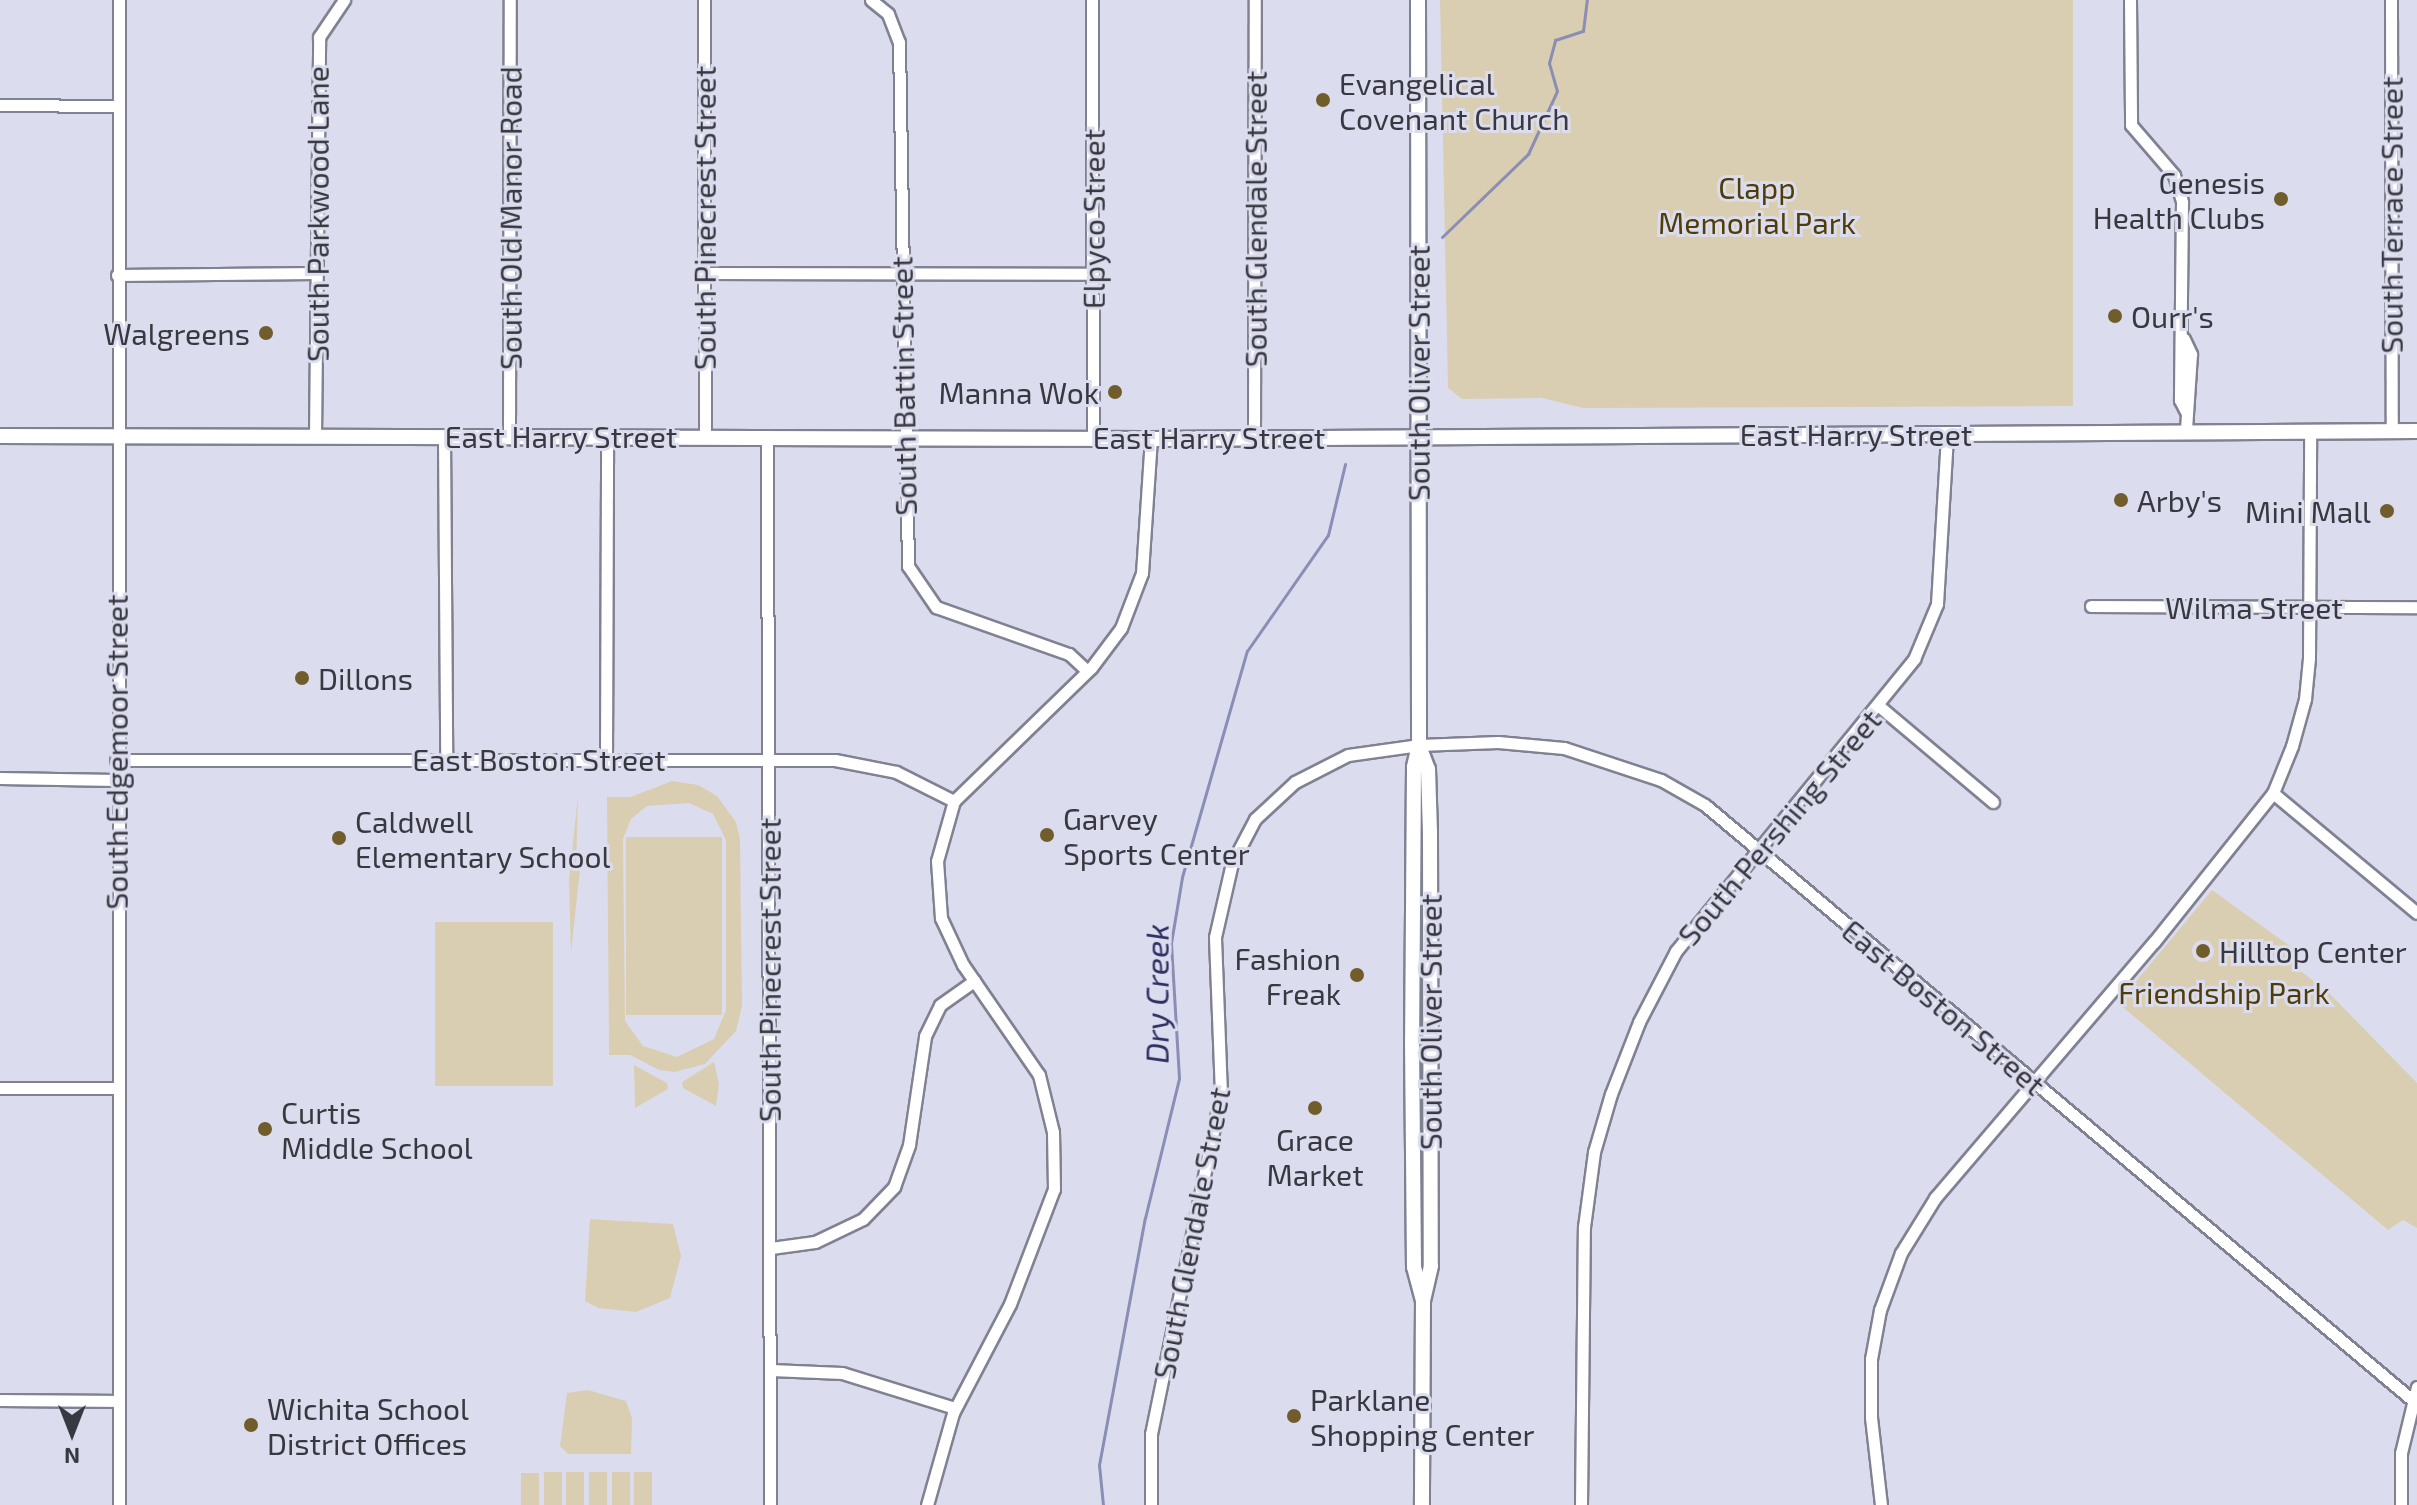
<!DOCTYPE html>
<html>
<head>
<meta charset="utf-8">
<style>
  body { margin:0 }
  #map { position:relative; width:2417px; height:1505px; overflow:hidden; background:#dbddef; font-family:"Exo 2",sans-serif }
  div>[style] { position:absolute }
  .green>* { inset:0; background:#daceb2; transform-origin:0 0 }
  .stream>* { height:3px; margin:-1.5px; padding:0 1.5px; transform-origin:1.5px; border-radius:1.5px; background:#8a8db4 }
  .roads { filter:drop-shadow(2px 0 #808192) drop-shadow(-2px 0 #808192) drop-shadow(0 2px #808192) drop-shadow(0 -2px #808192) }
  .minor>* { height:11px; margin:-5.5px; padding:0 5.5px; transform-origin:5.5px; border-radius:5.5px; background:#fff }
  .major>* { height:14px; margin:-7px; padding:0 7px; transform-origin:7px; border-radius:7px; background:#fff }
  .dots>* { width:22px; height:22px; translate:-50% -50%; box-sizing:border-box; border:4px solid #dbddef; border-radius:50% }
  span { translate:-50% -50%; white-space:nowrap; text-align:center; line-height:1.15; -webkit-text-stroke:6px #dbddef; paint-order:stroke }
  .poi-label { font-size:30px; color:#383940 }
  .left { translate:0 -50%; text-align:left }
  .right { translate:-100% -50%; text-align:right }
  .park-label { font-size:30px; color:#503c07 }
  .street-label { font-size:30px; color:#383940 }
  .water-label { font-size:32px; color:#2f2e61; font-style:italic }
  .north { position:absolute; left:32px; top:1393px; width:80px; height:80px; -webkit-text-stroke:6px #dbddef; paint-order:stroke; rotate:180deg; font-size:22px; font-weight:700; line-height:32px; text-align:center; color:#383940 }
  .north::after { content:''; display:block; margin:auto; width:28px; height:36px; background:#383940; clip-path:polygon(50% 0,100% 100%,50% 72%,0 100%) }
</style>
</head>
<body>
<div id="map">
  <div class="green">
    <i style="clip-path:polygon(1440px 0,2073px 0,2073px 406px,1583px 408px,1542px 398px,1462px 399px,1448px 388px)"></i>
    <i style="clip-path:polygon(evenodd,672px 781px,698px 785px,717px 796px,736px 822px,740px 839px,742px 1006px,736px 1031px,705px 1064px,675px 1072px,659px 1070px,630px 1055px,609px 1055px,607px 797px,631px 797px,672px 781px,689px 803px,713px 814px,726px 840px,726px 1010px,714px 1039px,677px 1057px,643px 1046px,625px 1021px,623px 839px,631px 819px,647px 806px,689px 803px)"></i>
    <i style="clip-path:polygon(578px 795px,576px 868px,580px 869px,571px 953px,569px 880px)"></i>
    <i style="left:722px;top:837px;width:178px;height:96px;rotate:90deg"></i>
    <i style="clip-path:polygon(2212px 890px,2298px 952px,2293px 965px,2330px 994px,2417px 1083px,2417px 1228px,2403px 1220px,2388px 1230px,2118px 1003px)"></i>
    <i style="left:435px;top:922px;width:118px;height:164px"></i>
    <i style="clip-path:polygon(714px 1062px,719px 1084px,716px 1106px,683px 1088px,682px 1082px)"></i>
    <i style="clip-path:polygon(634px 1065px,667px 1083px,668px 1089px,635px 1108px)"></i>
    <i style="clip-path:polygon(590px 1219px,673px 1224px,681px 1256px,670px 1298px,636px 1312px,598px 1308px,585px 1301px)"></i>
    <i style="clip-path:polygon(588px 1390px,626px 1401px,632px 1418px,631px 1454px,568px 1454px,560px 1446px,567px 1393px)"></i>
    <i style="left:544px;top:1472px;width:18px;height:33px"></i>
    <i style="left:566px;top:1472px;width:18px;height:33px"></i>
    <i style="left:589px;top:1472px;width:18px;height:33px"></i>
    <i style="left:612px;top:1472px;width:18px;height:33px"></i>
    <i style="left:634px;top:1472px;width:18px;height:33px"></i>
    <i style="left:521px;top:1473px;width:18px;height:32px"></i>
  </div>
  <div class="stream">
    <i style="left:1442px;top:237px;width:120px;rotate:-44deg"></i>
    <i style="left:1528px;top:154px;width:69px;rotate:-65.3deg"></i>
    <i style="left:1557px;top:91px;width:29px;rotate:-106deg"></i>
    <i style="left:1549px;top:63px;width:24px;rotate:-75deg"></i>
    <i style="left:1555px;top:40px;width:29px;rotate:-18deg"></i>
    <i style="left:1583px;top:31px;width:31px;rotate:-83deg"></i>
    <i style="left:1103px;top:1505px;width:40px;rotate:-95.7deg"></i>
    <i style="left:1099px;top:1465px;width:251px;rotate:-79.5deg"></i>
    <i style="left:1145px;top:1218px;width:144px;rotate:-76.3deg"></i>
    <i style="left:1179px;top:1078px;width:135px;rotate:-93.4deg"></i>
    <i style="left:1171px;top:943px;width:67px;rotate:-80.5deg"></i>
    <i style="left:1182px;top:877px;width:235px;rotate:-74deg"></i>
    <i style="left:1247px;top:651px;width:141px;rotate:-55.1deg"></i>
    <i style="left:1328px;top:535px;width:73px;rotate:-76.5deg"></i>
  </div>
  <div class="roads">
    <div class="minor">
      <i style="left:704px;top:0;width:436px;rotate:89.9deg"></i>
      <i style="left:871px;top:0;width:22px;rotate:39deg"></i>
      <i style="left:888px;top:14px;width:30px;rotate:69deg"></i>
      <i style="left:899px;top:42px;width:524px;rotate:89.02deg"></i>
      <i style="left:908px;top:566px;width:50px;rotate:55.7deg"></i>
      <i style="left:936px;top:607px;width:141px;rotate:19.5deg"></i>
      <i style="left:1069px;top:654px;width:25px;rotate:43deg"></i>
      <i style="left:1092px;top:0;width:438px;rotate:89.9deg"></i>
      <i style="left:2130px;top:0;width:125px;rotate:89.5deg"></i>
      <i style="left:2131px;top:125px;width:66px;rotate:49.3deg"></i>
      <i style="left:2174px;top:175px;width:28px;rotate:73deg"></i>
      <i style="left:2182px;top:202px;width:198px;rotate:90.6deg"></i>
      <i style="left:2180px;top:400px;width:13px;rotate:63deg"></i>
      <i style="left:2391px;top:0;width:431px;rotate:89.9deg"></i>
      <i style="left:0;top:105px;width:118px;rotate:0.5deg"></i>
      <i style="left:703px;top:273px;width:390px;rotate:0.1deg"></i>
      <i style="left:117px;top:275px;width:199px;rotate:-0.6deg"></i>
      <i style="left:2184px;top:339px;width:17px;rotate:65deg"></i>
      <i style="left:2191px;top:354px;width:76px;rotate:93.8deg"></i>
      <i style="left:315px;top:436px;width:399px;rotate:-89.4deg"></i>
      <i style="left:319px;top:37px;width:45px;rotate:-56deg"></i>
      <i style="left:444px;top:436px;width:323px;rotate:89.6deg"></i>
      <i style="left:509px;top:436px;width:436px;rotate:-89.9deg"></i>
      <i style="left:767px;top:436px;width:1069px;rotate:89.84deg"></i>
      <i style="left:1254px;top:438px;width:438px;rotate:-89.9deg"></i>
      <i style="left:2091px;top:606px;width:326px;rotate:0.2deg"></i>
      <i style="left:1879px;top:706px;width:149px;rotate:40.1deg"></i>
      <i style="left:606px;top:759px;width:323px;rotate:-89.8deg"></i>
      <i style="left:116px;top:760px;width:719px"></i>
      <i style="left:835px;top:760px;width:62px;rotate:11.1deg"></i>
      <i style="left:896px;top:772px;width:65px;rotate:26.6deg"></i>
      <i style="left:0;top:778px;width:116px;rotate:1deg"></i>
      <i style="left:2273px;top:793px;width:187px;rotate:39.8deg"></i>
      <i style="left:0;top:1088px;width:117px"></i>
      <i style="left:771px;top:1248px;width:44px;rotate:-7.8deg"></i>
      <i style="left:815px;top:1242px;width:53px;rotate:-25.6deg"></i>
      <i style="left:863px;top:1219px;width:45px;rotate:-45.9deg"></i>
      <i style="left:894px;top:1187px;width:45px;rotate:-70.3deg"></i>
      <i style="left:909px;top:1145px;width:110px;rotate:-81.6deg"></i>
      <i style="left:925px;top:1036px;width:34px;rotate:-64deg"></i>
      <i style="left:940px;top:1005px;width:42px;rotate:-35.2deg"></i>
      <i style="left:771px;top:1370px;width:71px;rotate:2.4deg"></i>
      <i style="left:842px;top:1373px;width:118px;rotate:17.2deg"></i>
      <i style="left:0;top:1400px;width:119px;rotate:0.5deg"></i>
      <i style="left:119px;top:1505px;width:1505px;rotate:-90deg"></i>
      <i style="left:927px;top:1505px;width:96px;rotate:-74.2deg"></i>
      <i style="left:953px;top:1413px;width:123px;rotate:-62.4deg"></i>
      <i style="left:1010px;top:1304px;width:123px;rotate:-69.1deg"></i>
      <i style="left:1054px;top:1189px;width:57px;rotate:-91deg"></i>
      <i style="left:1053px;top:1132px;width:59px;rotate:-103.8deg"></i>
      <i style="left:1039px;top:1075px;width:134px;rotate:-124.6deg"></i>
      <i style="left:963px;top:965px;width:52px;rotate:-115.1deg"></i>
      <i style="left:941px;top:918px;width:57px;rotate:-94deg"></i>
      <i style="left:937px;top:861px;width:62px;rotate:-74.2deg"></i>
      <i style="left:954px;top:801px;width:191px;rotate:-44.2deg"></i>
      <i style="left:1091px;top:668px;width:50px;rotate:-53.1deg"></i>
      <i style="left:1121px;top:628px;width:59px;rotate:-69.1deg"></i>
      <i style="left:1142px;top:573px;width:134px;rotate:-86.2deg"></i>
      <i style="left:1151px;top:1505px;width:71px;rotate:-90deg"></i>
      <i style="left:1151px;top:1434px;width:347px;rotate:-78.4deg"></i>
      <i style="left:1221px;top:1094px;width:157px;rotate:-92.2deg"></i>
      <i style="left:1215px;top:937px;width:76px;rotate:-77.1deg"></i>
      <i style="left:1232px;top:863px;width:50px;rotate:-62.4deg"></i>
      <i style="left:1255px;top:819px;width:54px;rotate:-42.8deg"></i>
      <i style="left:1295px;top:782px;width:59px;rotate:-27deg"></i>
      <i style="left:1348px;top:755px;width:72px;rotate:-8deg"></i>
      <i style="left:1419px;top:745px;width:79px;rotate:-2.2deg"></i>
      <i style="left:1498px;top:742px;width:66px;rotate:5.2deg"></i>
      <i style="left:1564px;top:748px;width:102px;rotate:18.3deg"></i>
      <i style="left:1661px;top:780px;width:51px;rotate:29.6deg"></i>
      <i style="left:1705px;top:805px;width:930px;rotate:40.07deg"></i>
      <i style="left:1581px;top:1505px;width:278px;rotate:-89.4deg"></i>
      <i style="left:1584px;top:1227px;width:76px;rotate:-82.4deg"></i>
      <i style="left:1594px;top:1152px;width:60px;rotate:-73.7deg"></i>
      <i style="left:1611px;top:1094px;width:77px;rotate:-68.7deg"></i>
      <i style="left:1639px;top:1022px;width:80px;rotate:-62.5deg"></i>
      <i style="left:1676px;top:951px;width:377px;rotate:-50.8deg"></i>
      <i style="left:1914px;top:659px;width:60px;rotate:-67.3deg"></i>
      <i style="left:1937px;top:604px;width:170px;rotate:-86.6deg"></i>
      <i style="left:1881px;top:1505px;width:89px;rotate:-96.5deg"></i>
      <i style="left:1871px;top:1417px;width:58px;rotate:-90deg"></i>
      <i style="left:1871px;top:1359px;width:50px;rotate:-79.6deg"></i>
      <i style="left:1880px;top:1310px;width:61px;rotate:-69.8deg"></i>
      <i style="left:1901px;top:1253px;width:65px;rotate:-58.3deg"></i>
      <i style="left:1935px;top:1198px;width:337px;rotate:-49.5deg"></i>
      <i style="left:2154px;top:942px;width:191px;rotate:-51.4deg"></i>
      <i style="left:2273px;top:793px;width:51px;rotate:-68deg"></i>
      <i style="left:2292px;top:746px;width:49px;rotate:-74.5deg"></i>
      <i style="left:2305px;top:699px;width:41px;rotate:-84.4deg"></i>
      <i style="left:2309px;top:658px;width:227px;rotate:-89.7deg"></i>
      <i style="left:2401px;top:1505px;width:52px;rotate:-90deg"></i>
      <i style="left:2401px;top:1453px;width:68px;rotate:-76.4deg"></i>
    </div>
    <div class="major">
      <i style="left:1418px;top:0;width:745px;rotate:89.92deg"></i>
      <i style="left:1419px;top:745px;width:23px;rotate:103deg"></i>
      <i style="left:1414px;top:767px;width:272px;rotate:90.4deg"></i>
      <i style="left:1412px;top:1039px;width:228px;rotate:89.5deg"></i>
      <i style="left:1414px;top:1267px;width:34px;rotate:75deg"></i>
      <i style="left:0;top:436px;width:1151px;rotate:0.15deg"></i>
      <i style="left:1151px;top:439px;width:1266px;rotate:-0.36deg"></i>
      <i style="left:1419px;top:746px;width:25px;rotate:69deg"></i>
      <i style="left:1428px;top:769px;width:63px;rotate:88.2deg"></i>
      <i style="left:1430px;top:832px;width:434px;rotate:89.9deg"></i>
      <i style="left:1431px;top:1266px;width:35px;rotate:103deg"></i>
      <i style="left:1423px;top:1300px;width:205px;rotate:90.3deg"></i>
    </div>
  </div>
  <div class="dots">
    <i style="left:1323px;top:100px;background:#715c2b"></i>
    <i style="left:2281px;top:199px;background:#715c2b"></i>
    <i style="left:2115px;top:316px;background:#715c2b"></i>
    <i style="left:266px;top:333px;background:#715c2b"></i>
    <i style="left:1115px;top:392px;background:#715c2b"></i>
    <i style="left:2121px;top:500px;background:#715c2b"></i>
    <i style="left:2387px;top:511px;background:#715c2b"></i>
    <i style="left:302px;top:678px;background:#715c2b"></i>
    <i style="left:1047px;top:835px;background:#715c2b"></i>
    <i style="left:339px;top:838px;background:#715c2b"></i>
    <i style="left:2203px;top:951px;background:#715c2b"></i>
    <i style="left:1357px;top:975px;background:#715c2b"></i>
    <i style="left:1315px;top:1108px;background:#715c2b"></i>
    <i style="left:265px;top:1129px;background:#715c2b"></i>
    <i style="left:1294px;top:1416px;background:#715c2b"></i>
    <i style="left:251px;top:1425px;background:#715c2b"></i>
  </div>
  <div class="poi-label">
    <span class="left" style="left:1339px;top:100px">Evangelical<br>Covenant Church</span>
    <span class="right" style="left:2265px;top:199px">Genesis<br>Health Clubs</span>
    <span class="left" style="left:2131px;top:316px">Ourr's</span>
    <span class="right" style="left:250px;top:333px">Walgreens</span>
    <span class="right" style="left:1099px;top:392px">Manna Wok</span>
    <span class="left" style="left:2137px;top:500px">Arby's</span>
    <span class="right" style="left:2371px;top:511px">Mini Mall</span>
    <span class="left" style="left:318px;top:678px">Dillons</span>
    <span class="left" style="left:1063px;top:835px">Garvey<br>Sports Center</span>
    <span class="left" style="left:355px;top:838px">Caldwell<br>Elementary School</span>
    <span class="left" style="left:2219px;top:951px">Hilltop Center</span>
    <span class="right" style="left:1341px;top:975px">Fashion<br>Freak</span>
    <span class="left" style="left:281px;top:1129px">Curtis<br>Middle School</span>
    <span style="left:1315px;top:1156px">Grace<br>Market</span>
    <span class="left" style="left:1310px;top:1416px">Parklane<br>Shopping Center</span>
    <span class="left" style="left:267px;top:1425px">Wichita School<br>District Offices</span>
  </div>
  <div class="park-label">
    <span style="left:1757px;top:204px">Clapp<br>Memorial Park</span>
    <span style="left:2224px;top:992px">Friendship Park</span>
  </div>
  <div class="street-label">
    <span style="left:317px;top:214px;rotate:-90deg">South Parkwood Lane</span>
    <span style="left:2391px;top:215px;rotate:-90deg">South Terrace Street</span>
    <span style="left:510px;top:218px;rotate:-90deg">South Old Manor Road</span>
    <span style="left:704px;top:218px;rotate:-90deg">South Pinecrest Street</span>
    <span style="left:1093px;top:219px;rotate:-90deg">Elpyco Street</span>
    <span style="left:1255px;top:219px;rotate:-90deg">South Glendale Street</span>
    <span style="left:1418px;top:373px;rotate:-90deg">South Oliver Street</span>
    <span style="left:903px;top:386px;rotate:-91deg">South Battin Street</span>
    <span style="left:1856px;top:434px">East Harry Street</span>
    <span style="left:561px;top:436px">East Harry Street</span>
    <span style="left:1209px;top:437px">East Harry Street</span>
    <span style="left:2254px;top:607px">Wilma Street</span>
    <span style="left:116px;top:752px;rotate:-90deg">South Edgemoor Street</span>
    <span style="left:539px;top:759px">East Boston Street</span>
    <span style="left:1779px;top:827px;rotate:-50deg">South Pershing Street</span>
    <span style="left:769px;top:970px;rotate:-90deg">South Pinecrest Street</span>
    <span style="left:1944px;top:1007px;rotate:40deg">East Boston Street</span>
    <span style="left:1430px;top:1022px;rotate:-90deg">South Oliver Street</span>
    <span style="left:1191px;top:1233px;rotate:-79deg">South Glendale Street</span>
  </div>
  <div class="water-label">
    <span style="left:1156px;top:994px;rotate:-90deg">Dry Creek</span>
  </div>
  <div class="north">N</div>
</div>
</body>
</html>
